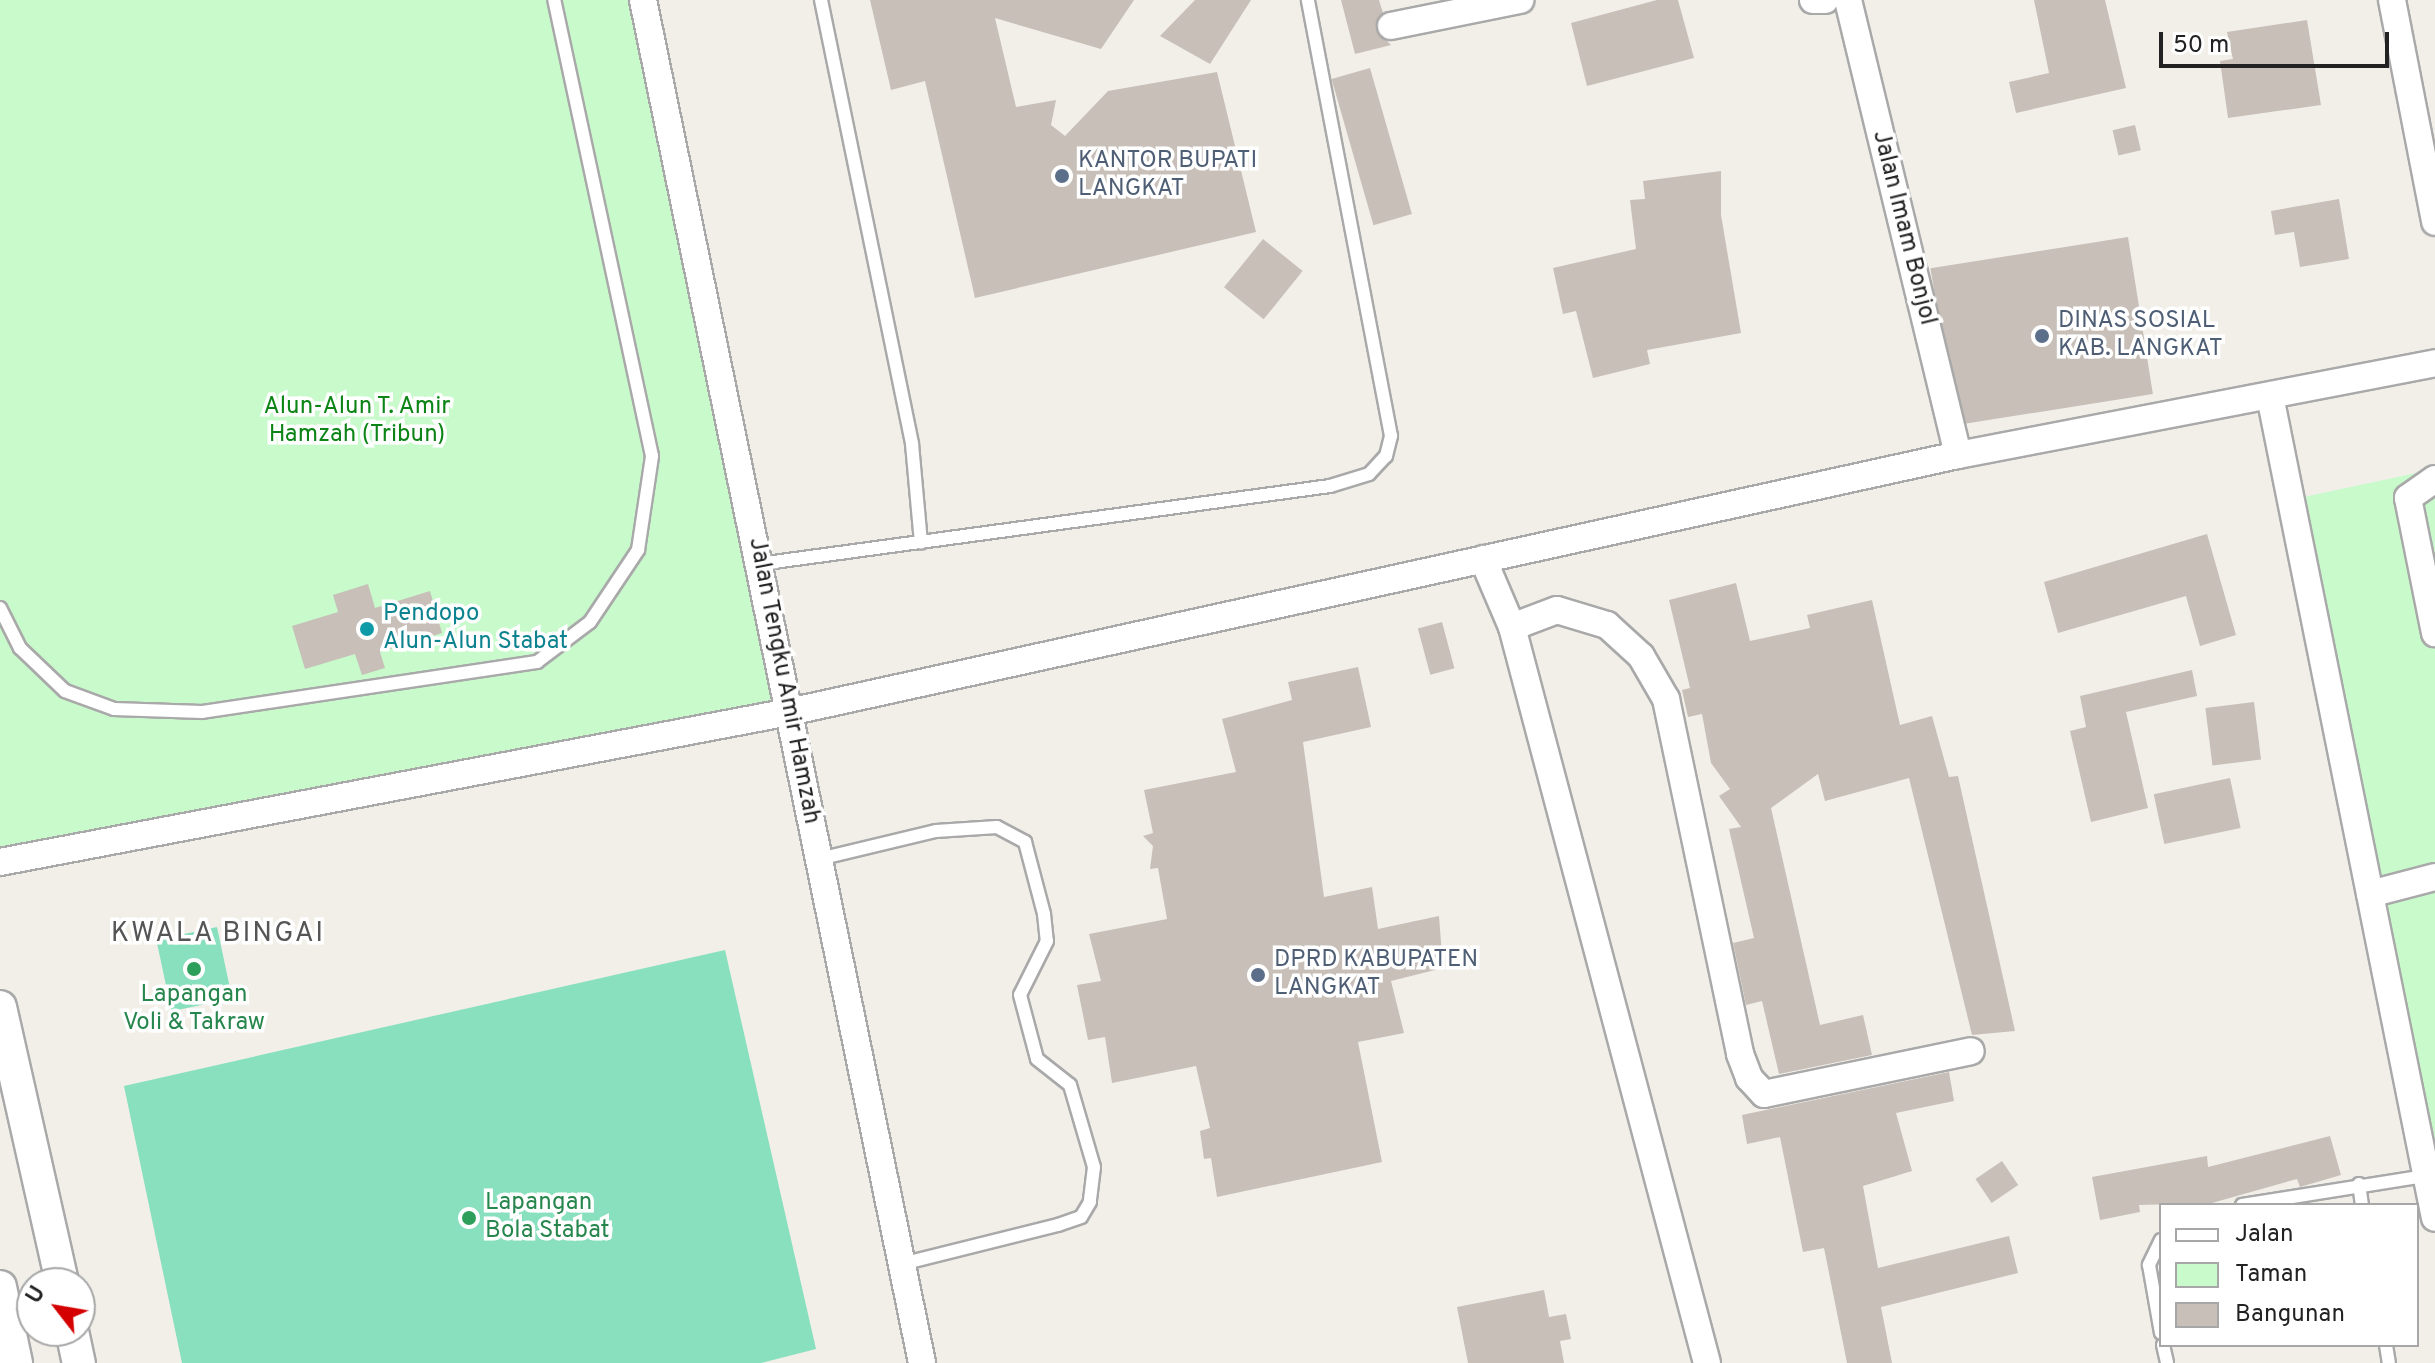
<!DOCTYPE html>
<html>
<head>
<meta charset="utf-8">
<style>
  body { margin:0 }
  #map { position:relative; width:2435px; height:1363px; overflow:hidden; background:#f2efe9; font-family:Overpass,sans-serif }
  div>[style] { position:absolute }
  .park>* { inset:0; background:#c8facc }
  .pitch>* { inset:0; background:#88e0be; transform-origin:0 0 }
  .building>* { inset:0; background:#c7bfb8; transform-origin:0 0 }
  .roads { filter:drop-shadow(2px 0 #a9a9a9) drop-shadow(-2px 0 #a9a9a9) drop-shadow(0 2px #a9a9a9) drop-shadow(0 -2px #a9a9a9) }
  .service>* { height:12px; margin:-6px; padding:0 6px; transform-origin:6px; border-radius:6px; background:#fff }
  .minor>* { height:26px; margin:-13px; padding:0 13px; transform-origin:13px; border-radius:13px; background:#fff }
  .tertiary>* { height:32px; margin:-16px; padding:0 16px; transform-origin:16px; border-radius:16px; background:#fff }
  .dots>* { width:22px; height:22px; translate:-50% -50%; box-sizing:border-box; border:4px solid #fff; border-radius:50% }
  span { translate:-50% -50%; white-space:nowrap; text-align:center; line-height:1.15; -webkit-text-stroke:7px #fff; paint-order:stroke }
  .service-label { font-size:24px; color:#4e5e75 }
  .left { translate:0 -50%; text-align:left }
  .street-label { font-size:24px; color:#222 }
  .park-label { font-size:24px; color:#0c8416 }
  .culture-label { font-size:24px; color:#0d838f }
  .leisure-label { font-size:24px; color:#27864d }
  .quarter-label { font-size:28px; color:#555; letter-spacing:2px }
  .legend { position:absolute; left:2159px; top:1203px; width:260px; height:144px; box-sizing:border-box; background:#fff; border:2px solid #a7a7a7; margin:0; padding:10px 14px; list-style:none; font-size:24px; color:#222 }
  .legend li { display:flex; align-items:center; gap:16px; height:40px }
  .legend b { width:40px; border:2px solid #a7a7a7 }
  .north { position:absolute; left:16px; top:1267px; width:80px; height:80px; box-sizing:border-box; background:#fff; border:2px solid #a7a7a7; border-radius:50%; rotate:301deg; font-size:22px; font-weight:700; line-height:32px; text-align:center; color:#222 }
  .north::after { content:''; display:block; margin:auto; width:28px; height:36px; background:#d40000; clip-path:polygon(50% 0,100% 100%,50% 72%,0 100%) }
  .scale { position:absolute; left:2159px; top:32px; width:230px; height:36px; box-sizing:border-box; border:4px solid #222; border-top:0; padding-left:10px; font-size:24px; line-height:28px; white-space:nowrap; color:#222; -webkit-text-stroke:6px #fff; paint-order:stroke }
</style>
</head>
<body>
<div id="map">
  <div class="park">
    <i style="clip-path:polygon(0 0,637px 0,780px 705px,0 855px)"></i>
    <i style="clip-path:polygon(2435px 469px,2435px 1162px,2299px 498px)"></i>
  </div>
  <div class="pitch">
    <i style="left:217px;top:927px;width:73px;height:62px;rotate:78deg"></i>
    <i style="clip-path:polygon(725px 950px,816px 1349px,761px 1363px,182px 1363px,124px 1086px)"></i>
  </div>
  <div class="building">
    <i style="clip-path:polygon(870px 0,1134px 0,1101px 49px,995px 18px,1016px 107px,1056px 100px,1051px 125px,1065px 136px,1108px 91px,1217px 72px,1256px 232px,975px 298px,925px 81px,891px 90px)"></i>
    <i style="clip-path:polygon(1195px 0,1251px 0,1210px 64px,1160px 36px)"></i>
    <i style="clip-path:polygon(1341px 0,1379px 0,1383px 13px,1376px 30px,1391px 45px,1355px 54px)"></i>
    <i style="clip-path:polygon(1657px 0,1678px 0,1694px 58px,1587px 86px,1571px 23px)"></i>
    <i style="clip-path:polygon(2034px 0,2105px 0,2126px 88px,2016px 113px,2009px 82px,2049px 73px)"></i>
    <i style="clip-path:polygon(2307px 20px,2321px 105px,2228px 118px,2220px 61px,2233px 59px,2227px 32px)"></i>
    <i style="left:1370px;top:68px;width:152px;height:40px;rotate:74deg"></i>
    <i style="left:2135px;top:125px;width:26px;height:23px;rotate:77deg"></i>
    <i style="clip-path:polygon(1721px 171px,1721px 215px,1741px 333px,1647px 350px,1650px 364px,1593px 378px,1576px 311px,1563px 314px,1553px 268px,1636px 249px,1630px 200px,1645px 199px,1643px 181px)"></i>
    <i style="clip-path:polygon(2339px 199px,2349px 259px,2300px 267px,2294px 232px,2275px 235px,2271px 211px)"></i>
    <i style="left:2128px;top:237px;width:159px;height:200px;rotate:81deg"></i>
    <i style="left:1263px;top:239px;width:51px;height:62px;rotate:39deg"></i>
    <i style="clip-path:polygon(2207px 534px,2236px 635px,2200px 646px,2186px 596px,2058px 633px,2044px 582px)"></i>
    <i style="clip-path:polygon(1736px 583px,1750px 641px,1810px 628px,1807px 615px,1872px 600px,1900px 725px,1932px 716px,1949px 777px,1958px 776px,2015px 1031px,1972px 1035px,1909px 778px,1825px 801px,1818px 774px,1771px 808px,1820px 1025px,1863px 1015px,1872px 1055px,1779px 1074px,1762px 1001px,1746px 1005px,1733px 943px,1754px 938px,1729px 829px,1741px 827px,1719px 796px,1730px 789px,1711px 763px,1702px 714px,1688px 717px,1682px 690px,1690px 688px,1669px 600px)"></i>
    <i style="clip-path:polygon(368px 584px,375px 608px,430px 591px,442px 633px,380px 652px,385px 668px,362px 675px,355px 654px,305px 669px,292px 626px,338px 612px,333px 595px)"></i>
    <i style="left:1442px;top:622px;width:48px;height:25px;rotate:75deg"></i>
    <i style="clip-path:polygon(1358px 667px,1371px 727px,1303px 742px,1324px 897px,1372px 887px,1378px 929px,1439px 916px,1443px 968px,1391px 981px,1404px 1033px,1358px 1042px,1382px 1162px,1217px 1197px,1211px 1158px,1204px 1159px,1200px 1131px,1210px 1128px,1196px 1066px,1112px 1083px,1105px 1037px,1088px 1040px,1077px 985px,1101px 981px,1089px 934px,1167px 919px,1158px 868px,1150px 869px,1153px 846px,1143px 836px,1153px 833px,1144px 790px,1236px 772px,1222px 719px,1292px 700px,1288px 682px)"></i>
    <i style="clip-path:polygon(2192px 670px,2197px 696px,2126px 712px,2148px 808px,2091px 822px,2070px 731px,2086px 727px,2080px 696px)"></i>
    <i style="left:2254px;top:702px;width:58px;height:49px;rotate:83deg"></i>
    <i style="left:2230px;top:778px;width:51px;height:78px;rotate:78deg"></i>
    <i style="clip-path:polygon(1949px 1072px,1954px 1101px,1896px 1113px,1912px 1171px,1863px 1186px,1878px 1268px,2009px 1236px,2018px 1273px,1881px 1307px,1892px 1363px,1847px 1363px,1824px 1248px,1803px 1252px,1780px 1137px,1747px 1144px,1742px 1115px)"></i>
    <i style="clip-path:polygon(2330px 1136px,2341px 1175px,2300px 1187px,2297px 1179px,2212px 1203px,2139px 1205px,2140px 1212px,2100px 1220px,2092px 1177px,2207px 1156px,2208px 1167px)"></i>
    <i style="left:2002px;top:1161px;width:29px;height:32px;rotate:56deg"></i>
    <i style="clip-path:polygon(1544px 1290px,1549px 1317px,1566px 1314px,1571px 1339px,1560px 1341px,1564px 1363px,1468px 1363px,1457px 1307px)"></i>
  </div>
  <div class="roads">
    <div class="service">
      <i style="left:821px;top:0;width:453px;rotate:78.4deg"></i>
      <i style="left:912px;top:444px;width:99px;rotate:84.8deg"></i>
      <i style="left:759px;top:564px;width:576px;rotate:-7.78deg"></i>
      <i style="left:1330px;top:486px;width:41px;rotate:-17.1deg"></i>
      <i style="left:1369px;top:474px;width:25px;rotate:-47deg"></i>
      <i style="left:1386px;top:456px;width:21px;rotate:-76deg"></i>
      <i style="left:1391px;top:436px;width:444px;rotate:-100.8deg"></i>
      <i style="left:0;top:608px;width:45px;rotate:63.4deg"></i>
      <i style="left:20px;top:648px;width:62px;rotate:43.7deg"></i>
      <i style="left:65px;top:691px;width:52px;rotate:20.2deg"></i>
      <i style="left:114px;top:709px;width:88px;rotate:2deg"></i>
      <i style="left:202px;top:712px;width:339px;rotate:-8.5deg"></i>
      <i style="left:537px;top:662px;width:66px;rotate:-37deg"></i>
      <i style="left:590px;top:622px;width:87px;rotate:-56.3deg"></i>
      <i style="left:638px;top:550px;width:95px;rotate:-81.5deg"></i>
      <i style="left:652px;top:456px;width:466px;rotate:-102.1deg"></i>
      <i style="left:819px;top:859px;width:120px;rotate:-13.5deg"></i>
      <i style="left:936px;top:831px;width:61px;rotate:-3.8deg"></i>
      <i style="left:997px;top:827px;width:32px;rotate:28deg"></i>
      <i style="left:1025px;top:842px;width:74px;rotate:75.2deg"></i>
      <i style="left:1044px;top:914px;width:27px;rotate:84deg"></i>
      <i style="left:1047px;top:941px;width:60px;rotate:116.6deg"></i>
      <i style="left:1020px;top:995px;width:66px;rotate:75.1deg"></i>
      <i style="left:1037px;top:1059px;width:42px;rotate:38.2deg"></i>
      <i style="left:1070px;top:1085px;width:85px;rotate:73.7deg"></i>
      <i style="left:1094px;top:1167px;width:35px;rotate:97deg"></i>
      <i style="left:1090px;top:1202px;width:17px;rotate:121deg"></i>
      <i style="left:1081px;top:1217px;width:24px;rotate:161deg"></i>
      <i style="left:1058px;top:1225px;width:161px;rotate:166deg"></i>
      <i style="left:2359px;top:1184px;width:21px;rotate:82deg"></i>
      <i style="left:2242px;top:1205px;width:186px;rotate:-9deg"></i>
      <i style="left:2161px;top:1240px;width:28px;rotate:116deg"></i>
      <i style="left:2149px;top:1265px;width:69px;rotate:80deg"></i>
      <i style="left:2163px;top:1345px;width:18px;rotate:77deg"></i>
      <i style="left:2386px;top:1345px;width:18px;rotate:81deg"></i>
    </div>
    <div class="minor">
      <i style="left:643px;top:0;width:1391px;rotate:78.43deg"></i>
      <i style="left:1813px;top:0;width:12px"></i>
      <i style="left:1848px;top:0;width:468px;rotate:76.4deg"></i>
      <i style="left:2392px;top:0;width:226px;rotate:79deg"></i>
      <i style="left:1391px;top:26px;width:132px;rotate:-11.4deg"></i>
      <i style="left:2270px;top:396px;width:838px;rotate:78.65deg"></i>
      <i style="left:2435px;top:479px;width:33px;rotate:145deg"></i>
      <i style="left:2408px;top:498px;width:138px;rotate:78.7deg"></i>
      <i style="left:1483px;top:559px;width:74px;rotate:66.9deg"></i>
      <i style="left:1512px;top:627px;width:761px;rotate:75.16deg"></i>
      <i style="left:1512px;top:627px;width:48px;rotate:-20.7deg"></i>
      <i style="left:1557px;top:610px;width:52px;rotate:16.7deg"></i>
      <i style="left:1607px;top:625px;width:46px;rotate:42.4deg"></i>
      <i style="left:1641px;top:656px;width:50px;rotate:59.8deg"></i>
      <i style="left:1666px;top:699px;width:363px;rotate:78.2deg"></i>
      <i style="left:1740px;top:1054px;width:26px;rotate:69deg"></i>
      <i style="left:1749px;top:1078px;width:22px;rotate:47deg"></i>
      <i style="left:1764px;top:1094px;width:211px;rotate:-11.7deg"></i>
      <i style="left:0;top:862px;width:803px;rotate:-10.76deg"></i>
      <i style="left:789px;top:712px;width:1197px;rotate:-12.4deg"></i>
      <i style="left:1958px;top:455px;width:486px;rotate:-10.9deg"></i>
      <i style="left:2370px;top:894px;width:67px;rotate:-14.7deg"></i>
    </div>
    <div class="tertiary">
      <i style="left:0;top:1007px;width:283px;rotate:77.3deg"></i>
      <i style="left:0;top:1287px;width:78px;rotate:78.1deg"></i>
      <i style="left:72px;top:1331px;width:33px;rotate:78deg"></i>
    </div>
  </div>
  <div class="dots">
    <i style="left:1062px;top:176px;background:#5c6f8a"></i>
    <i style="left:2042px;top:336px;background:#5c6f8a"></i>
    <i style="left:367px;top:629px;background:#0f9aa8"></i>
    <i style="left:194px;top:969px;background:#2e9e5b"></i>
    <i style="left:1258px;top:975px;background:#5c6f8a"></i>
    <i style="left:469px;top:1218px;background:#2e9e5b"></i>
  </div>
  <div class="service-label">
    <span class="left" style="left:1078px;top:176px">KANTOR BUPATI<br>LANGKAT</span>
    <span class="left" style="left:2058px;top:336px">DINAS SOSIAL<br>KAB. LANGKAT</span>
    <span class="left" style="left:1274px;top:975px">DPRD KABUPATEN<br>LANGKAT</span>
  </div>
  <div class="street-label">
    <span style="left:1903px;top:228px;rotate:76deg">Jalan Imam Bonjol</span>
    <span style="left:783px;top:681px;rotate:79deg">Jalan Tengku Amir Hamzah</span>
  </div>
  <div class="park-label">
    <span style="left:357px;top:422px">Alun-Alun T. Amir<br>Hamzah (Tribun)</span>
  </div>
  <div class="culture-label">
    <span class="left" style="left:383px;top:629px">Pendopo<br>Alun-Alun Stabat</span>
  </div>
  <div class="leisure-label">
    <span style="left:194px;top:1010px">Lapangan<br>Voli &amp; Takraw</span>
    <span class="left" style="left:485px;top:1218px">Lapangan<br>Bola Stabat</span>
  </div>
  <div class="quarter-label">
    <span style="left:218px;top:934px">KWALA BINGAI</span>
  </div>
  <ul class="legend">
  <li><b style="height:10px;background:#fff"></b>Jalan</li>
  <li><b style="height:22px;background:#c8facc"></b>Taman</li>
  <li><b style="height:22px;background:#c7bfb8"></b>Bangunan</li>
  </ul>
  <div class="north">U</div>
  <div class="scale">50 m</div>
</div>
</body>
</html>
